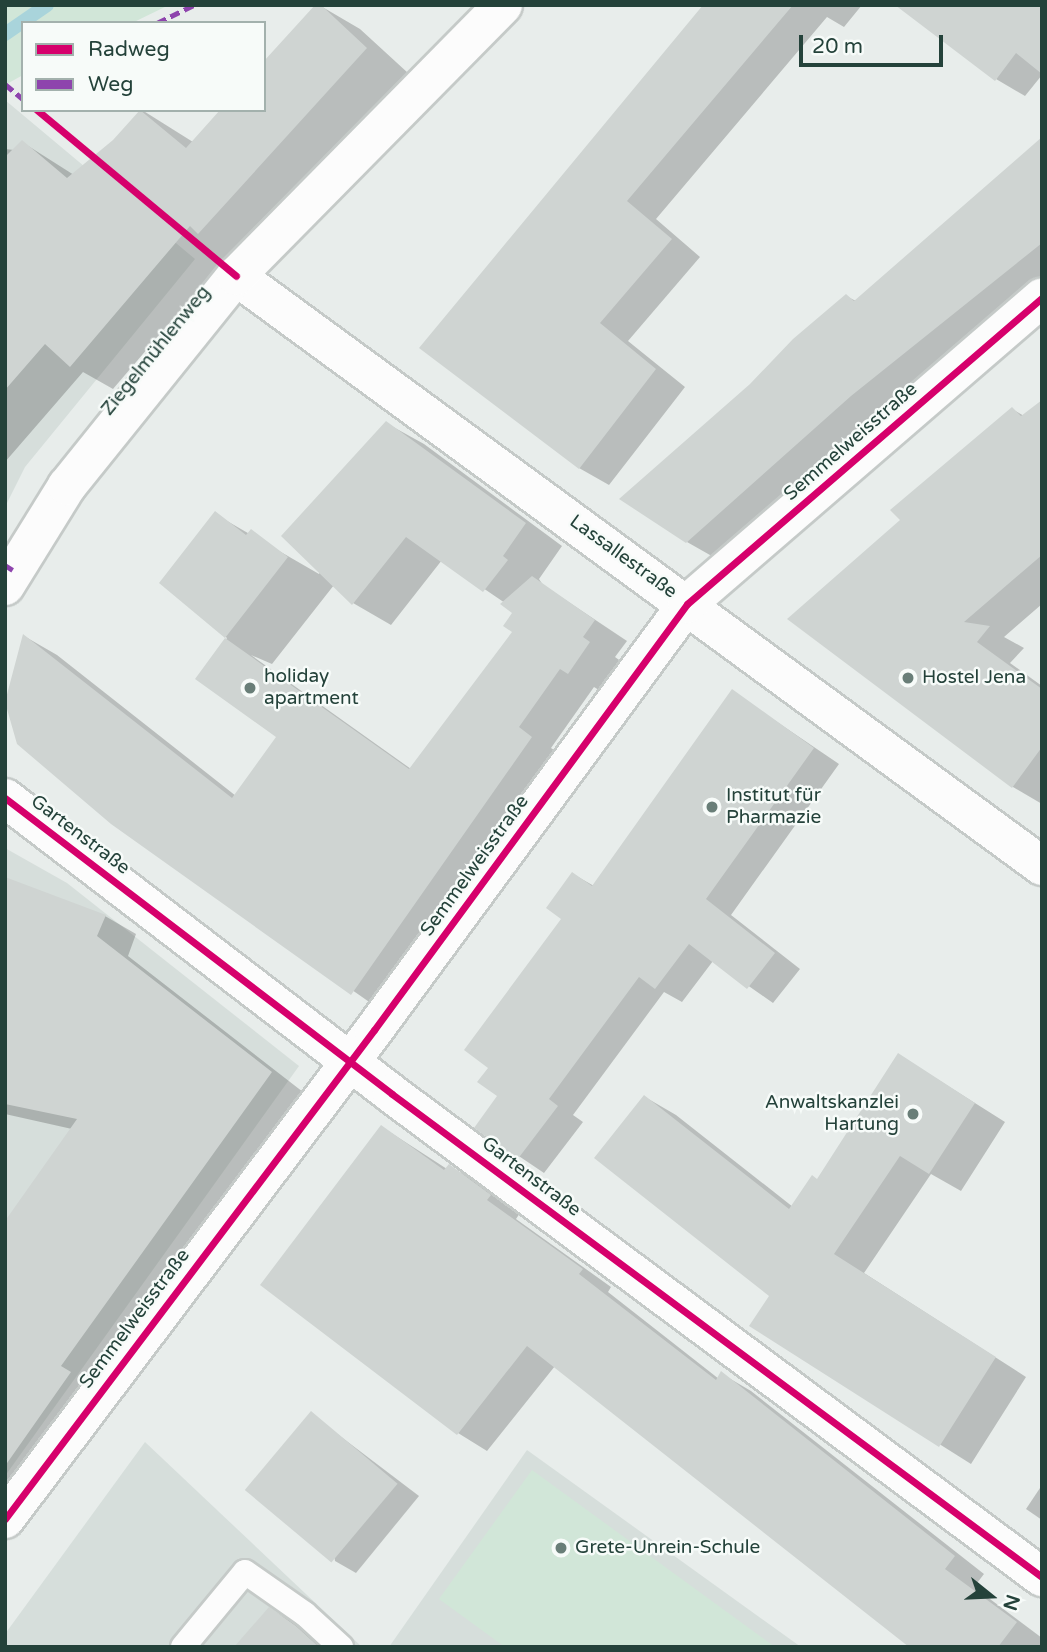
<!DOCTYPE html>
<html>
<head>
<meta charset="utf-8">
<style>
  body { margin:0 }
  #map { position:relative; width:1047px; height:1652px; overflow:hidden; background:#e8edeb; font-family:"Varela Round",sans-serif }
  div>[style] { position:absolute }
  .built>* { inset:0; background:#d6dedb }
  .green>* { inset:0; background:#d1e6d8 }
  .shadow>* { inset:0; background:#0003 }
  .stream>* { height:14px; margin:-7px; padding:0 7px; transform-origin:7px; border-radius:7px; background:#a9d4db }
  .building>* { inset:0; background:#cfd4d2; transform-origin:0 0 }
  .roads { filter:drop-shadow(2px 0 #c5cac8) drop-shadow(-2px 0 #c5cac8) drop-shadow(0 2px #c5cac8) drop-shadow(0 -2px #c5cac8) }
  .service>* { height:24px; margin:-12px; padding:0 12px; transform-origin:12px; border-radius:12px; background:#fcfcfc }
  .minor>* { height:38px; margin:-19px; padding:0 19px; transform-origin:19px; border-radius:19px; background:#fcfcfc }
  .quiet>* { height:5px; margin-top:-2.5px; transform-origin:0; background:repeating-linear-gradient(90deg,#8e44ad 0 10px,transparent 0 15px) }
  .cycleway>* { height:7px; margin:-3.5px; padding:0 3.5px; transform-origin:3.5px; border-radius:3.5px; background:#d6006c }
  .dots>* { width:19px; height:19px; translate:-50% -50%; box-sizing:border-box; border:4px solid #f7fbf9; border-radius:50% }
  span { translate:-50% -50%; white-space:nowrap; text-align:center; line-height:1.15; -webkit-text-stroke:5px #f7fbf9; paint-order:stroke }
  .street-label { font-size:19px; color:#24423a }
  .poi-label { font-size:19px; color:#24423a }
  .left { translate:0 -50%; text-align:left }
  .right { translate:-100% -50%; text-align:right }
  .frame { position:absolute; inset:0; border:7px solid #24423a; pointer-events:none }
  .legend { position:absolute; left:21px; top:21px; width:245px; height:91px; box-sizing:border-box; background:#f7fbf9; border:2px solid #a3b1ad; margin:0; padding:9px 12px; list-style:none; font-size:21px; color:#24423a }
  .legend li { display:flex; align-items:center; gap:14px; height:35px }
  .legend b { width:35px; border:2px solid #a3b1ad }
  .north { position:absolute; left:956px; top:1561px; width:70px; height:70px; -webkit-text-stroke:5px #f7fbf9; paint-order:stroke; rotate:108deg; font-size:19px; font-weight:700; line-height:28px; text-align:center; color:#24423a }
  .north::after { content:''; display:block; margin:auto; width:24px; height:32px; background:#24423a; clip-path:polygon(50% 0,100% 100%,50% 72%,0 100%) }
  .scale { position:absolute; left:799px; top:35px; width:144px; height:32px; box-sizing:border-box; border:4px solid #24423a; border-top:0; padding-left:9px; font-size:21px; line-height:24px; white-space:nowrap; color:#24423a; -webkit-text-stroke:5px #f7fbf9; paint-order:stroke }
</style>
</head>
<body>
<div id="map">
  <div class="built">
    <i style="clip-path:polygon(5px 100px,195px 259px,25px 467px,5px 507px)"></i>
    <i style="clip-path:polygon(5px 848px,67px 883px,299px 1066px,5px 1476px)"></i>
    <i style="clip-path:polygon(145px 1442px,362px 1647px,5px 1647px,5px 1634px)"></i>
    <i style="clip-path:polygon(527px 1450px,801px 1647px,389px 1647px)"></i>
  </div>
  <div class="green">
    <i style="clip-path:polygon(5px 5px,169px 5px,132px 23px,23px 23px,23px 75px,5px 85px)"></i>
    <i style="clip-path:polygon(532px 1470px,775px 1647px,505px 1647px,439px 1599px)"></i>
  </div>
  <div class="shadow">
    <i style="clip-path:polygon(319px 5px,360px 29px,408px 73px,242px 257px,231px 251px,113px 389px,83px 372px,5px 462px,5px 149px,14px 150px,22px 142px,74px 175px,114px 142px,142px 110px,193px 142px,264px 110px)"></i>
    <i style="clip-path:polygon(706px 5px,862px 5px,844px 27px,827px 17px,656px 219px,700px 257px,628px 341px,685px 387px,609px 485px,579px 468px,421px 348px)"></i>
    <i style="clip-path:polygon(1042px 5px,1042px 75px,1025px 96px,996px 79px)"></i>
    <i style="clip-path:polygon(1042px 139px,1042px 282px,717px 559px,687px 542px,751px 385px,846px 296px,856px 301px)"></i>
    <i style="clip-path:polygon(1042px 402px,1042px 604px,1004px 637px,1024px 648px,1010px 663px,1042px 686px,1042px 804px,1013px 787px,903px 520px,1012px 409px,1024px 416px)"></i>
    <i style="clip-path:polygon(evenodd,386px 423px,424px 444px,562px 546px,539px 579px,543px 585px,627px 641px,615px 657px,622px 662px,602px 692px,594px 687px,551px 748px,564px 757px,385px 1013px,113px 823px,24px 636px,57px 655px,236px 796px,278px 736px,198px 679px,227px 638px,161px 582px,215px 514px,319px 574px,386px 423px,442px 560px,505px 603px,515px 613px,515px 631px,411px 769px,251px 655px,272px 664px,334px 585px,353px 603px,391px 625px,442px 560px)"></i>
    <i style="clip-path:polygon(733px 692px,839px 764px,731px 915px,800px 969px,773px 1003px,713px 961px,682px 1002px,664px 992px,573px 1115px,583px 1122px,544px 1173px,477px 1128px,500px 1096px,490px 1067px,563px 919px,573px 874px,594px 886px)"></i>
    <i style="clip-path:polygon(105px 916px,136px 934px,128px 956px,303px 1092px,5px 1509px,5px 1224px,72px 1129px,5px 1114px,5px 986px)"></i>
    <i style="clip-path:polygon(929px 1074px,1005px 1122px,961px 1191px,931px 1174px,864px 1273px,1026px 1377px,971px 1464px,752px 1326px,771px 1296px,645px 1097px,676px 1115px,793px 1207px)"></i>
    <i style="clip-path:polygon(382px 1127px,447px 1169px,449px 1166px,479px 1183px,520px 1213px,516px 1219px,611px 1287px,608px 1292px,719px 1379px,722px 1374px,751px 1391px,984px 1574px,974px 1587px,1042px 1638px,1041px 1647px,912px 1647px,555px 1366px,487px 1451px,458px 1433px)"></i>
    <i style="clip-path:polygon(311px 1414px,419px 1496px,356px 1573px,335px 1561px)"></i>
    <i style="clip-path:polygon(1042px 1485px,1042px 1520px,1026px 1509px)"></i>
    <i style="clip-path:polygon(270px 1609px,307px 1631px,327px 1647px,237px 1647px)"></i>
  </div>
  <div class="stream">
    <i style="left:5px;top:34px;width:51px;rotate:-34.6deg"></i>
  </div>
  <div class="building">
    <i style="clip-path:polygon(315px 5px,321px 5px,367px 48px,198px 234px,190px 226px,70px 367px,45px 344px,5px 390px,5px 157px,22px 140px,67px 178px,113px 140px,140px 110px,186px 148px,220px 110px,264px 110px,264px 61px)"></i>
    <i style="clip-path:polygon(703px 5px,793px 5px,627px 201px,672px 239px,600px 323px,656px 369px,579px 469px,419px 348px)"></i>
    <i style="clip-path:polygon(895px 5px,1042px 5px,1042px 74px,1016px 53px,995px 81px)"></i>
    <i style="clip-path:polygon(1042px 137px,1042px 243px,851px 396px,686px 543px,619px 499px,750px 384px,793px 339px,846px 294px,854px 301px)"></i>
    <i style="clip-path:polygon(1042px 400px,1042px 555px,964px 622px,990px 626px,977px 642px,1042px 689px,1042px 747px,1012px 788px,787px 619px,900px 520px,890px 510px,1012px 407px,1021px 416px)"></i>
    <i style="clip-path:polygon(386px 421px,526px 523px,503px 556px,508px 560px,483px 592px,406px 537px,352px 605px,281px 536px)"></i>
    <i style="clip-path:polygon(215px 511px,246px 535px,251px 529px,288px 557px,225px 638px,159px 583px)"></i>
    <i style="clip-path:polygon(532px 576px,595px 620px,583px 637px,590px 642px,568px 674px,560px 669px,519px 727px,532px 737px,351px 995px,111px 824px,17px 744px,5px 702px,23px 634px,232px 798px,276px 737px,195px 679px,225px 638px,409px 769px,512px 632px,503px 626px,512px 613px,500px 604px)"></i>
    <i style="clip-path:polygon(732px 689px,814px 748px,706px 899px,775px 953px,747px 989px,689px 944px,655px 989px,639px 977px,549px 1099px,558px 1106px,517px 1160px,474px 1128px,497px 1096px,477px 1082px,488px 1068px,464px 1050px,561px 919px,546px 908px,572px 872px,592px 886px)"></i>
    <i style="clip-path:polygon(5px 877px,106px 915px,97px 936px,272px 1072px,61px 1366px,71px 1372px,5px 1466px,5px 1221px,77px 1119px,5px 1104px)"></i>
    <i style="clip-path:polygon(898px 1053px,975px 1103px,929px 1174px,900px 1156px,834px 1254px,996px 1357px,939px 1447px,749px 1326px,769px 1296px,594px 1158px,644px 1095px,789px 1209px,812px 1175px,817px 1179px)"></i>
    <i style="clip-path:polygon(381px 1125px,444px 1170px,449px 1164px,491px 1195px,487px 1200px,583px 1269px,579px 1274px,716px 1380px,721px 1371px,955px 1556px,945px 1569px,1017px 1622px,998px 1647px,909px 1647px,527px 1346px,457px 1435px,260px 1285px)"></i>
    <i style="left:311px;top:1411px;width:113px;height:103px;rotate:40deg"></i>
    <i style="clip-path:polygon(269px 1607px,296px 1626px,319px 1647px,234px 1647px)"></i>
  </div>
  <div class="roads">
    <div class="service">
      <i style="left:183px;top:1647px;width:97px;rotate:-50.4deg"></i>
      <i style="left:245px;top:1572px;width:73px;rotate:35deg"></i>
      <i style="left:305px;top:1614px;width:49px;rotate:42.5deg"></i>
    </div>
    <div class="minor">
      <i style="left:236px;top:276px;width:999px;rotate:36.2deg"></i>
      <i style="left:5px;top:586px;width:118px;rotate:-58.2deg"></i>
      <i style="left:67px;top:486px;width:270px;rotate:-51.2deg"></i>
      <i style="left:236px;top:276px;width:380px;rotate:-45.4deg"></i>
      <i style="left:5px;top:798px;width:487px;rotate:37.4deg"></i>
      <i style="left:392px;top:1094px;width:810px;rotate:36.62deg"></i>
      <i style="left:5px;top:1519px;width:613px;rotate:-52.96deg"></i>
      <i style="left:374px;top:1030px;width:529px;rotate:-53.69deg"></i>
      <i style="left:687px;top:604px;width:469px;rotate:-40.8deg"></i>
    </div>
  </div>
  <div class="quiet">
    <i style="left:157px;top:23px;width:41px;rotate:-25.9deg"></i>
    <i style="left:5px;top:84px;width:23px;rotate:40deg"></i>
    <i style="left:5px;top:565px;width:9px;rotate:32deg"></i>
  </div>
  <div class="cycleway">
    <i style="left:37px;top:110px;width:259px;rotate:39.8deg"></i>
    <i style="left:5px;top:798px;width:487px;rotate:37.4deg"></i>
    <i style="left:392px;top:1094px;width:810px;rotate:36.62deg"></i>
    <i style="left:5px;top:1519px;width:613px;rotate:-52.96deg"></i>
    <i style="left:374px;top:1030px;width:529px;rotate:-53.69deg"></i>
    <i style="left:687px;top:604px;width:469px;rotate:-40.8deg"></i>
  </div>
  <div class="dots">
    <i style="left:908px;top:678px;background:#697e78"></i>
    <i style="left:250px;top:688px;background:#697e78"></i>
    <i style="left:712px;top:807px;background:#697e78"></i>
    <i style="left:913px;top:1114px;background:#697e78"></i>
    <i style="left:561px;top:1548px;background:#697e78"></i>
  </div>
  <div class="street-label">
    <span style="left:156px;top:351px;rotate:-51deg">Ziegelmühlenweg</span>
    <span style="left:851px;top:442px;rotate:-41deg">Semmelweisstraße</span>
    <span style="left:623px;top:557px;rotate:36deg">Lassallestraße</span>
    <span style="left:80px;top:835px;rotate:37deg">Gartenstraße</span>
    <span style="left:475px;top:866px;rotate:-54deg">Semmelweisstraße</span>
    <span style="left:531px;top:1177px;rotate:37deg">Gartenstraße</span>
    <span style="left:135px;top:1319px;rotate:-53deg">Semmelweisstraße</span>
  </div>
  <div class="poi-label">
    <span class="left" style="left:264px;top:688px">holiday<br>apartment</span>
    <span class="left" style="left:922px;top:678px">Hostel Jena</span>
    <span class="left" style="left:726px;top:807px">Institut für<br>Pharmazie</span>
    <span class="right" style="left:899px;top:1114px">Anwaltskanzlei<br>Hartung</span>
    <span class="left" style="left:575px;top:1548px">Grete-Unrein-Schule</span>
  </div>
  <div class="frame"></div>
  <ul class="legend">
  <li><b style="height:9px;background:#d6006c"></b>Radweg</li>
  <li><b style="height:9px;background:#8e44ad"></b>Weg</li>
  </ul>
  <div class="north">N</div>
  <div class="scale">20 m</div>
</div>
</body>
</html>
